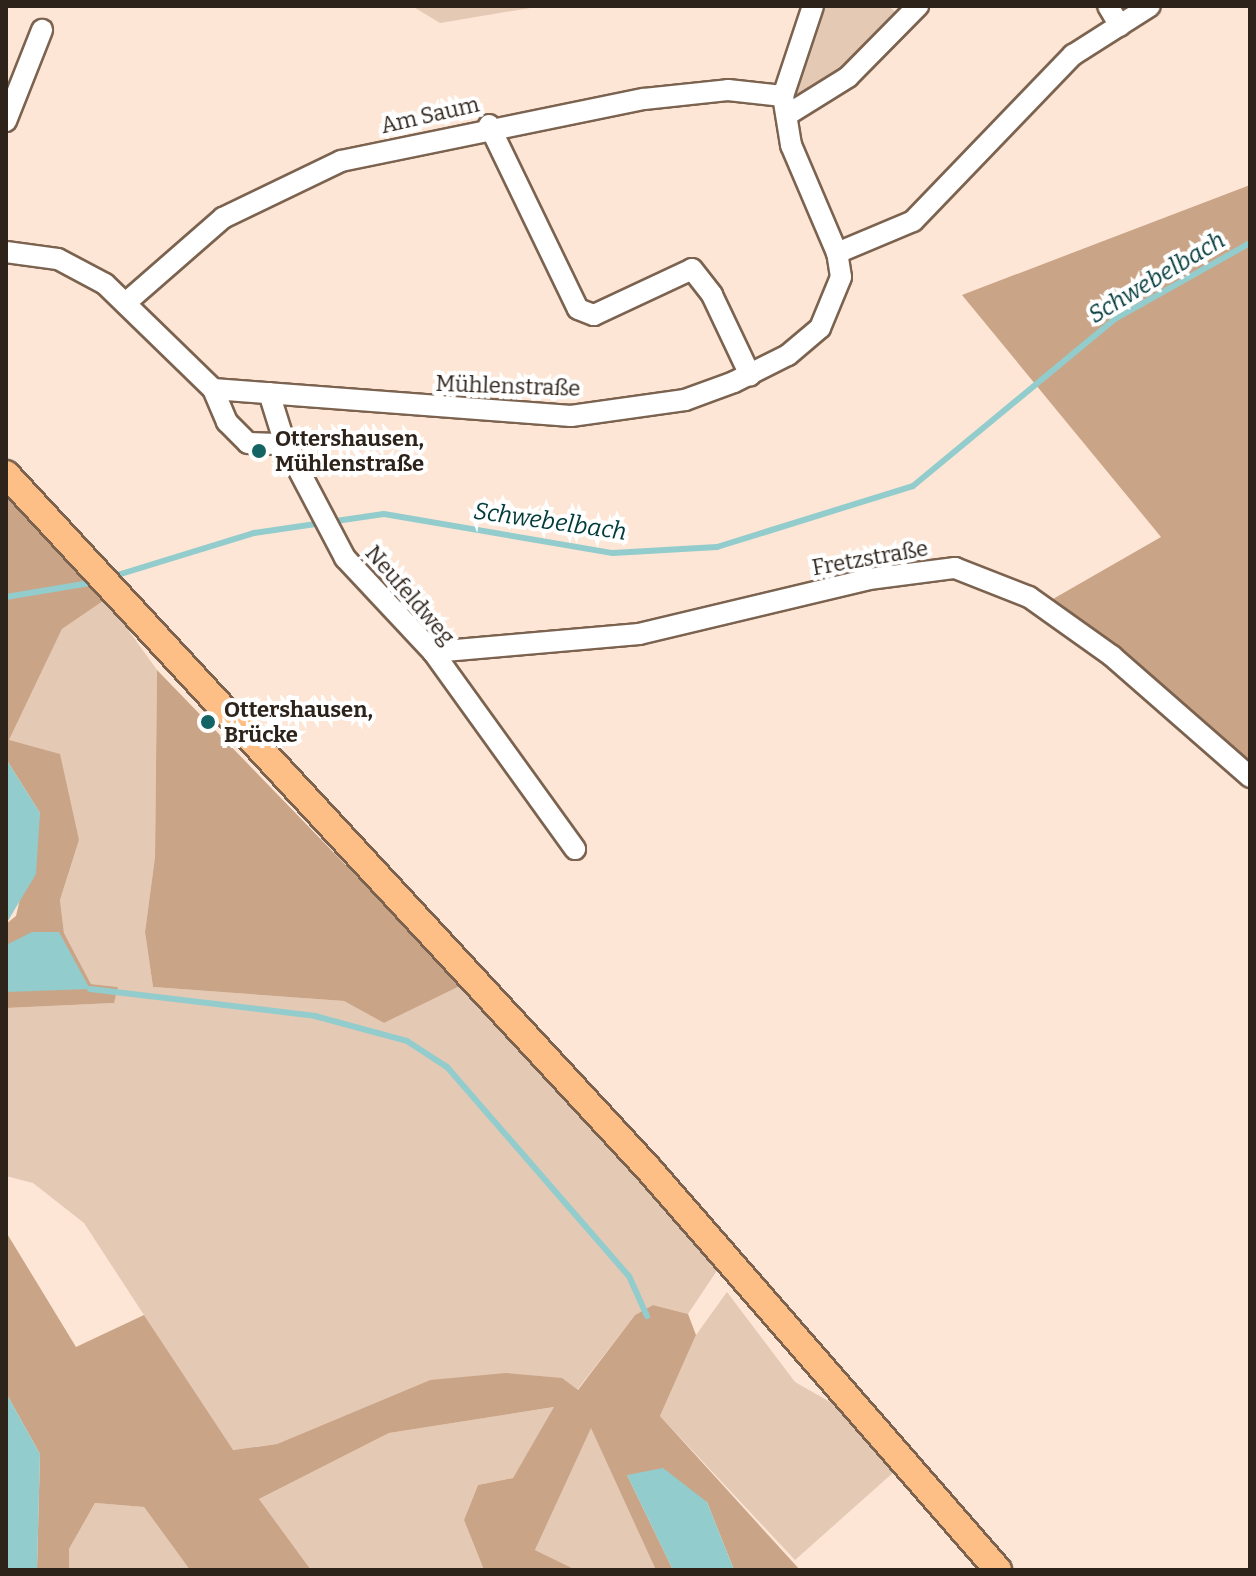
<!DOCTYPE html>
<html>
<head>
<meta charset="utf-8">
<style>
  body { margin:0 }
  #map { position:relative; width:1256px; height:1576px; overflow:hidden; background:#fde6d5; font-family:Bitter,serif }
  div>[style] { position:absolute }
  .green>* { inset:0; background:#e4c9b5 }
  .forest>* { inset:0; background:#c9a487 }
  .water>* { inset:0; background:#93cccc }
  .stream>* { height:6px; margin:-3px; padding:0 3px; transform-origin:3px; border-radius:3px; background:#93cccc }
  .roads { filter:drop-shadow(2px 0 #7b6350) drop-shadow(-2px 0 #7b6350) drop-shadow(0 2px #7b6350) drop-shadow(0 -2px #7b6350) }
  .minor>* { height:20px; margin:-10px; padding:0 10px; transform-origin:10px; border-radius:10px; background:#fff }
  .major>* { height:26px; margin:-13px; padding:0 13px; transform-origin:13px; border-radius:13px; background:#fdbf86 }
  .dots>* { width:22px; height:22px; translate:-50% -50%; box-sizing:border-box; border:4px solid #fff; border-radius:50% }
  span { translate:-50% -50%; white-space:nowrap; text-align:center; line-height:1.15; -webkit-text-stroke:8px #fff; paint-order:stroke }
  .street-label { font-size:22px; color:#2d231b }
  .poi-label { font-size:22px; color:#2d231b; font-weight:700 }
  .left { translate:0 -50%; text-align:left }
  .water-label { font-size:24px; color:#023a3b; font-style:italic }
  .frame { position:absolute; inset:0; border:8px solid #2d231b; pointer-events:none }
</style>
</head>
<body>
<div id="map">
  <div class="green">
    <i style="clip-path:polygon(412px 6px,542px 6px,440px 23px)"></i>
    <i style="clip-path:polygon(820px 6px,888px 6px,905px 19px,789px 111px)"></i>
    <i style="clip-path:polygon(106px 599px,157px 670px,155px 857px,145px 932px,153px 987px,344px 1001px,384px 1023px,462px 985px,718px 1269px,688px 1314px,653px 1305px,635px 1315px,577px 1390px,430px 1380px,277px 1444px,232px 1450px,84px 1223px,33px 1183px,6px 1176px,6px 1008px,113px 1003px,118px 987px,91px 984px,64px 933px,60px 900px,79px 840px,9px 740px,62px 629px)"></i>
    <i style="clip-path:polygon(727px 1292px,795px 1382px,844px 1410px,895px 1471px,795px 1560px,660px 1416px,696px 1335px)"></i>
    <i style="clip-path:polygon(555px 1407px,513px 1478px,478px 1485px,464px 1520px,484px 1570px,311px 1570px,259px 1499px,389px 1433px)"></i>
    <i style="clip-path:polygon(591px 1427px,653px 1553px,656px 1570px,576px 1570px,535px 1550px)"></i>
    <i style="clip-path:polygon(95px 1503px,144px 1507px,190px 1570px,69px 1570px,69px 1549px)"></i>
  </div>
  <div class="forest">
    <i style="clip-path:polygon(1250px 185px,1250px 767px,1053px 599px,1161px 537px,962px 295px)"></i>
    <i style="clip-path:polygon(6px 486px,106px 599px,62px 629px,9px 740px,60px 754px,79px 840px,60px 900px,64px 933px,91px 984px,118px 987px,114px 1003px,6px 1008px,6px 924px,16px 916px,40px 813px,6px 759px)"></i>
    <i style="clip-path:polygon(157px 670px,462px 985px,384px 1023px,344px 1001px,153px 987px,145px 932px,155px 857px)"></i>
    <i style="clip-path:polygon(6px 1232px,76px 1347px,144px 1315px,233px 1450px,277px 1444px,430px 1380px,506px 1373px,562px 1378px,578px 1390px,635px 1315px,653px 1305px,688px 1314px,696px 1335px,660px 1416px,800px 1570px,734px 1570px,707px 1502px,627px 1475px,673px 1570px,656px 1570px,591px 1428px,535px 1550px,576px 1570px,484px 1570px,464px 1520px,478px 1485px,513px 1478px,554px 1407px,389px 1433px,259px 1499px,311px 1570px,190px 1570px,144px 1507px,95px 1503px,69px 1549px,69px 1570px,37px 1570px,40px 1454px,6px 1393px)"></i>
  </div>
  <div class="water">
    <i style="clip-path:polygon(6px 759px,40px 813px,36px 874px,6px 924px)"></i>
    <i style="clip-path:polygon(32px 932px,59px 932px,90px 989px,6px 992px,6px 945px)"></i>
    <i style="clip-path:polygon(6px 1393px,40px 1454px,37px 1570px,6px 1570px)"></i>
    <i style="clip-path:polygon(663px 1468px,707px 1502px,734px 1570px,673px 1570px,627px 1475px)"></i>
  </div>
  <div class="stream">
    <i style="left:111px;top:577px;width:150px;rotate:-17.1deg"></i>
    <i style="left:254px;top:533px;width:131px;rotate:-8.3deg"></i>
    <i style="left:384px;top:514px;width:232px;rotate:9.7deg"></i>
    <i style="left:613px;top:553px;width:104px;rotate:-3.3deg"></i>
    <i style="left:717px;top:547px;width:205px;rotate:-17.3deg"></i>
    <i style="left:913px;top:486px;width:262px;rotate:-39.6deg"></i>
    <i style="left:1115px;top:319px;width:155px;rotate:-29.4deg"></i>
    <i style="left:6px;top:597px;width:91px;rotate:-9.5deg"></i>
    <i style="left:90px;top:989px;width:227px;rotate:6.8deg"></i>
    <i style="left:315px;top:1016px;width:95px;rotate:15.2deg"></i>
    <i style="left:407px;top:1041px;width:48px;rotate:33deg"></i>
    <i style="left:447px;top:1067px;width:277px;rotate:49deg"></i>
    <i style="left:629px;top:1276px;width:44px;rotate:65.8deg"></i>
  </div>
  <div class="roads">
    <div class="minor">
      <i style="left:813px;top:6px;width:95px;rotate:108.4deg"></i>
      <i style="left:783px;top:96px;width:50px;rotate:80.7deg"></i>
      <i style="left:791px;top:145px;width:117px;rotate:66.9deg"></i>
      <i style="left:1108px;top:6px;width:23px;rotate:59deg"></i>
      <i style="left:787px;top:115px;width:72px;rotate:-31.9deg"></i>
      <i style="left:848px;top:77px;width:100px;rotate:-45.4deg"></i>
      <i style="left:6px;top:121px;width:98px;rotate:-68.4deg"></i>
      <i style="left:489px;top:125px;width:204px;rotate:64.2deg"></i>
      <i style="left:578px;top:309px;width:17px;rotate:21deg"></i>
      <i style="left:594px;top:315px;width:108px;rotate:-25.1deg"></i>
      <i style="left:692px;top:269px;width:33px;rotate:52deg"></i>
      <i style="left:712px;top:295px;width:89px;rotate:64.6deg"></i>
      <i style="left:6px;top:252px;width:52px;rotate:7.7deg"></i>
      <i style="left:58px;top:259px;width:53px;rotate:28deg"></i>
      <i style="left:105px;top:284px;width:151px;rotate:44.2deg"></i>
      <i style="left:213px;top:389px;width:36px;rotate:67deg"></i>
      <i style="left:227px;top:422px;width:30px;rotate:45deg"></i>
      <i style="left:248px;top:443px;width:37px;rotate:2deg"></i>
      <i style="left:129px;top:300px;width:125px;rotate:-41.1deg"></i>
      <i style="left:223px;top:218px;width:131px;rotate:-25.8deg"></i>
      <i style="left:341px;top:161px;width:309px;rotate:-11.6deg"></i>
      <i style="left:644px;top:99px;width:84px;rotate:-6.1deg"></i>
      <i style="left:728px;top:90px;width:55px;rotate:6.2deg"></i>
      <i style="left:213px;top:389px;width:359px;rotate:4.3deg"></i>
      <i style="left:571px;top:416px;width:115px;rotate:-8deg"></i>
      <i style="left:685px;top:400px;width:52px;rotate:-20.2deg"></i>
      <i style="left:734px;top:382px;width:60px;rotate:-26.6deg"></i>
      <i style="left:788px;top:355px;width:42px;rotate:-40.2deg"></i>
      <i style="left:820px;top:328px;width:55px;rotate:-67.6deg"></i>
      <i style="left:841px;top:277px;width:24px;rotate:-99deg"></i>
      <i style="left:837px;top:253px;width:82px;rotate:-22.8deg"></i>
      <i style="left:913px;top:221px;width:231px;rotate:-46.1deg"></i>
      <i style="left:1073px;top:55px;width:91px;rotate:-32.5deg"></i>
      <i style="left:269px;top:393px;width:53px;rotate:72.6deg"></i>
      <i style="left:285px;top:444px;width:129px;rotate:62.2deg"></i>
      <i style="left:345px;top:558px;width:129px;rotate:46.9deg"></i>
      <i style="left:433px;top:652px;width:243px;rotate:54.2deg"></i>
      <i style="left:433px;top:652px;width:207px;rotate:-5deg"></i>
      <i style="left:639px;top:634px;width:236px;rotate:-13.4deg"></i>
      <i style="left:869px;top:579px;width:87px;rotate:-7.3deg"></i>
      <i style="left:955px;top:568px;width:79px;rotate:21.4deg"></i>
      <i style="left:1029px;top:597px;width:102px;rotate:35.4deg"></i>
      <i style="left:1112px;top:656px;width:184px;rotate:41.2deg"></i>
    </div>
    <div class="major">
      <i style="left:6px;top:474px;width:943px;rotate:47.24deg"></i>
      <i style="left:646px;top:1166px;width:536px;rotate:48.93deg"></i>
    </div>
  </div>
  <div class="dots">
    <i style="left:259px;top:451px;background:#156465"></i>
    <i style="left:208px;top:722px;background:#156465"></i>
  </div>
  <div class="street-label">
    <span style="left:430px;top:115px;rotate:-13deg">Am Saum</span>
    <span style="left:508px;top:386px;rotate:2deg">Mühlenstraße</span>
    <span style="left:870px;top:558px;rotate:-10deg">Fretzstraße</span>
    <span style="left:410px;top:595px;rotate:49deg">Neufeldweg</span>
  </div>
  <div class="poi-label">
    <span class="left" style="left:275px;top:451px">Ottershausen,<br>Mühlenstraße</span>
    <span class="left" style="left:224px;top:722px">Ottershausen,<br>Brücke</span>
  </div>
  <div class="water-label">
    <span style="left:1157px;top:278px;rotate:-31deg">Schwebelbach</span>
    <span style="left:550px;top:522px;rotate:8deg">Schwebelbach</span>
  </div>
  <div class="frame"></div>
</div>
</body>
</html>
